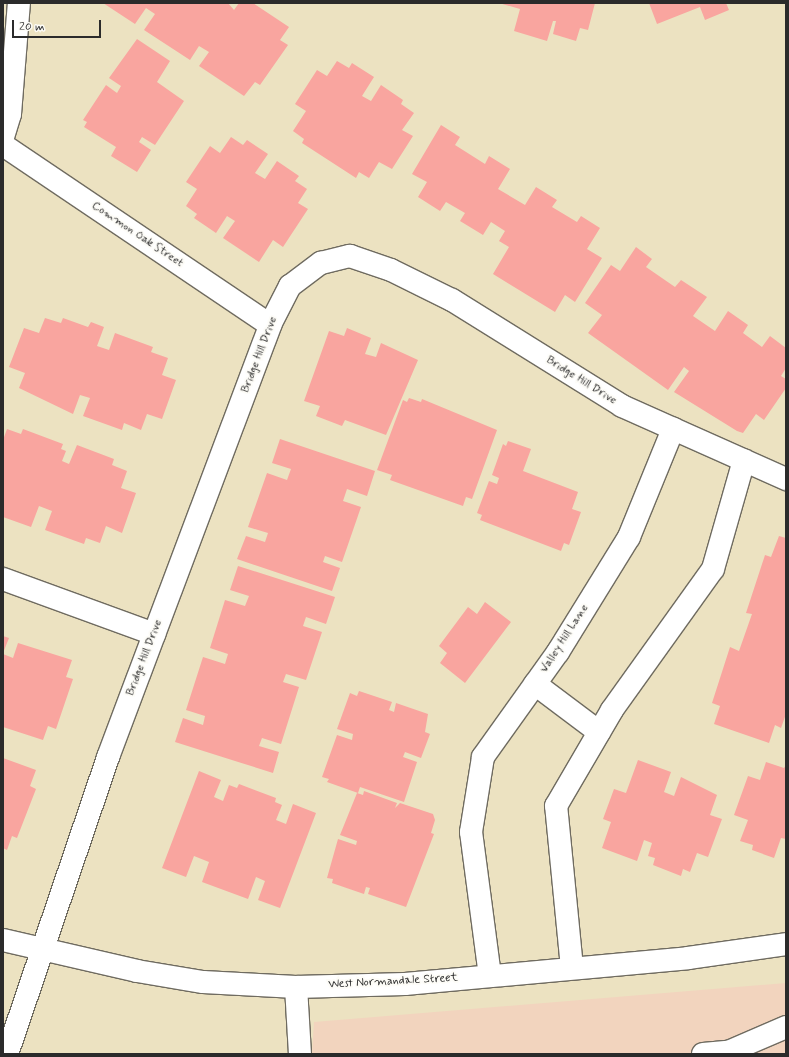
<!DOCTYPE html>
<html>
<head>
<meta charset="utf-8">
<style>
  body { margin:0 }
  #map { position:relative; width:789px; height:1057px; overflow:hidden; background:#ece2c1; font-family:Mynerve,sans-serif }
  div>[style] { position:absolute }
  .built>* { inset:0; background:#f2d4be }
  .building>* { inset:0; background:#f9a59f }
  .roads { filter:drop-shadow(1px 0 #6f6b60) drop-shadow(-1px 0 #6f6b60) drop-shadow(0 1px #6f6b60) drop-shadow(0 -1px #6f6b60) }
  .minor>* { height:22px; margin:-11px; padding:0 11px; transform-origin:11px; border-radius:11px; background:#fff }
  span { translate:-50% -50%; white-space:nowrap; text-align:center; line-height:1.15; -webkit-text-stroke:4px #fdfcf7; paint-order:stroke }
  .street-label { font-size:12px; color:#2b2b2b }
  .frame { position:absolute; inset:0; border:4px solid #2b2b2b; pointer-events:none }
  .scale { position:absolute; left:12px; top:20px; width:89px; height:18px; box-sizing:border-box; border:2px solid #2b2b2b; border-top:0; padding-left:5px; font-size:12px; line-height:14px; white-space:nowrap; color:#2b2b2b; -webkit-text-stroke:3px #fdfcf7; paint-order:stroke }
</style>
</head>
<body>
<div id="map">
  <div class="built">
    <i style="clip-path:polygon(786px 983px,786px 1054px,312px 1054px,314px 1022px)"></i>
  </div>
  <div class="building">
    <i style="clip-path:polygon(103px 3px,228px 3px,234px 10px,239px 3px,253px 3px,289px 27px,280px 40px,288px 45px,260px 85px,255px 82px,244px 96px,199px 66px,209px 52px,199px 46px,190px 60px,144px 30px,155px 14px,146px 8px,135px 24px)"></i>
    <i style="clip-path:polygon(499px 3px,595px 3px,588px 30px,580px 28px,576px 41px,553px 34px,556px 21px,553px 21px,547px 41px,514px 31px,520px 9px)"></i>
    <i style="clip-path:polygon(649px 3px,726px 3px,729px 10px,705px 20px,700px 7px,657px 24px)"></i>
    <i style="clip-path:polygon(137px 39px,170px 61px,157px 82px,184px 101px,155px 145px,142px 137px,139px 142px,151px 150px,137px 172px,111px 156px,116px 147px,84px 127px,87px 122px,83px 120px,106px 85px,117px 93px,121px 86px,109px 78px)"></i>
    <i style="clip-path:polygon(337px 61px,349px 68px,352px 63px,374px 77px,362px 96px,371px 101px,381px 85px,403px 100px,401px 104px,414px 113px,402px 130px,413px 136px,392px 169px,379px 162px,369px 178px,359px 172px,356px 178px,302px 143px,304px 139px,293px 131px,306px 111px,295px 104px,317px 70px,327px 76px)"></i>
    <i style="clip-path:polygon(441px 125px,460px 137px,455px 145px,485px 164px,489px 156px,510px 169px,498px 189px,525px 205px,536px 187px,557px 200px,552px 207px,577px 222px,581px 216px,600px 228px,587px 249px,602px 258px,575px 302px,565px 295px,555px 312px,493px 274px,509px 247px,499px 241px,505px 231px,491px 222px,483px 235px,460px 221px,465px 213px,446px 202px,440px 211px,418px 197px,427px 182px,412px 174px)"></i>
    <i style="clip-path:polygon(231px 137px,243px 145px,247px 140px,268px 154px,255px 173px,265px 179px,277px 161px,299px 176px,295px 181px,307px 189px,298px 203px,308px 209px,283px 247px,273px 240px,259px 262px,223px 238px,235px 221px,227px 216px,216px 233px,194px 218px,197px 214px,186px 206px,197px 189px,186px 182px,210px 146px,220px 153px)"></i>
    <i style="clip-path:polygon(636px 247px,652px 259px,646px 267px,675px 287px,681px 280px,707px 297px,693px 316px,715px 331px,728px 311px,748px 325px,743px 333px,762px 347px,770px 336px,786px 348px,786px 368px,781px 376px,786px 379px,786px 388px,764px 420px,756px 414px,743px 433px,737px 431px,674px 392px,689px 371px,684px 367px,668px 390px,588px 333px,602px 315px,585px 303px,611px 265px,620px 271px)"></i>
    <i style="clip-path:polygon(45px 318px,61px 323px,63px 318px,88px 327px,91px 322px,104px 327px,97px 346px,109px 350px,115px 333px,153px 347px,151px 352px,168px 358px,162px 375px,176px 380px,162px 419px,147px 414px,141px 430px,124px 423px,122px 430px,83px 416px,90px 398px,80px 395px,73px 414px,19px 388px,25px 373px,9px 367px,24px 328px,39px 333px)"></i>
    <i style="clip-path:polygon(347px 328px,371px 338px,365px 354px,376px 357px,381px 343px,418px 360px,386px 435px,345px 420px,342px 426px,316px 416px,320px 406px,304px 401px,329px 331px,344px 336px)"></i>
    <i style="clip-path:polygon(409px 398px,421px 402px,422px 399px,497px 430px,472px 499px,466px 497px,463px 506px,390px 480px,392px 475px,377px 470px,403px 400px,407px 402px)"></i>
    <i style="clip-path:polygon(7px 429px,21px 434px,23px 429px,63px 444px,61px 449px,66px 451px,62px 461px,69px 464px,77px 445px,114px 459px,112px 465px,127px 471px,121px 488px,136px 493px,122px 533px,106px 526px,100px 543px,86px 538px,84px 544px,45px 530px,52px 511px,39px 506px,31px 527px,3px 517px,3px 440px)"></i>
    <i style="clip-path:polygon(280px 439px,375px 471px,367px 496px,347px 489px,343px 501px,361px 507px,342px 562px,325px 556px,323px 562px,340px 568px,332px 591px,237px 559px,246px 536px,265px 542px,268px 533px,248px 527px,267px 473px,287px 480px,291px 469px,272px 463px)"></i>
    <i style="clip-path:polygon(508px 441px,531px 449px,523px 471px,578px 492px,572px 509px,581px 512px,569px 545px,564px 543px,561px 551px,480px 520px,482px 515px,477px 513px,489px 481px,497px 484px,499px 478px,492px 475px,503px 444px,506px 446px)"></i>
    <i style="clip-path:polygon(779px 536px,786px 538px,786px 714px,781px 728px,775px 725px,769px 743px,714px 724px,720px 706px,712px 703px,730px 647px,739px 651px,752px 614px,746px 613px,765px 555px,771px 557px)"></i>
    <i style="clip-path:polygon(238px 566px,335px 597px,326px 624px,306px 617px,303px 626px,322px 632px,306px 680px,286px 674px,283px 682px,299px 687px,281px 744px,262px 738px,259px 746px,279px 752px,273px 773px,175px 742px,183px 718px,203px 725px,205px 716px,186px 710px,203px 657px,225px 664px,228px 654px,210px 648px,225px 600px,245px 606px,249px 596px,230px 590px)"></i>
    <i style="clip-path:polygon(485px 602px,511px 622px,465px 683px,440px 663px,447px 653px,439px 646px,468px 607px,477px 614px)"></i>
    <i style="clip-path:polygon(3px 636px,9px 638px,3px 653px)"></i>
    <i style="clip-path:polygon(18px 643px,72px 660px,66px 677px,73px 679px,56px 729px,48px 726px,43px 740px,3px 727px,3px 654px,13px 658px)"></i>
    <i style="clip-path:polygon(359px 691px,392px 702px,389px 710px,394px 712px,396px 703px,428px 714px,425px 732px,430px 734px,421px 758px,405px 752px,403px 757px,417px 762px,404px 802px,360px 787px,358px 793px,327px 782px,329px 779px,322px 777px,337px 735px,352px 740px,353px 734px,337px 729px,350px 693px,357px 696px)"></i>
    <i style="clip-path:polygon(3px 758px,36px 770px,30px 786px,36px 789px,17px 838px,12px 836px,7px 850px,3px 848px)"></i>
    <i style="clip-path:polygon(638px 760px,671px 772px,664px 792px,674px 796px,681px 777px,717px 795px,710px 815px,722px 819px,708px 857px,697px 853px,690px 872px,683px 869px,681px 876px,653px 865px,655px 858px,648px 856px,652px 843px,644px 840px,637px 861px,602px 848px,611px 822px,603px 819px,614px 789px,626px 793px)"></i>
    <i style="clip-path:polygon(766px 762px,784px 768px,786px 765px,786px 839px,781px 838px,774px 858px,752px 850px,753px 845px,740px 841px,748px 820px,734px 815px,748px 776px,760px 780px)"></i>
    <i style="clip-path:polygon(199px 771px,221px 780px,214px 797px,223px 801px,229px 785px,237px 788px,239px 784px,276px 798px,275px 802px,282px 805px,276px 820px,286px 824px,293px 804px,316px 813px,280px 908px,258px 900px,265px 881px,256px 877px,248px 899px,202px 882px,209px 862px,194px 856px,186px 877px,162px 868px)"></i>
    <i style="clip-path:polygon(364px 791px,397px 803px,395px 808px,400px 803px,433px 814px,435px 820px,431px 833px,434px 834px,406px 907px,368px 894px,370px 888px,366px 887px,364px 894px,332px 883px,333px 879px,327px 878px,338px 839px,356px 845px,357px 841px,340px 835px,357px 793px,363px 795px)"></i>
  </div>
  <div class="roads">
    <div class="minor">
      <i style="left:3px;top:137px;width:24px;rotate:-73deg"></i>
      <i style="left:10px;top:114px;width:111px;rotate:-85.4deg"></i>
      <i style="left:3px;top:145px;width:322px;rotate:34deg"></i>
      <i style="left:3px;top:579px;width:161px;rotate:20deg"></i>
      <i style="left:535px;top:684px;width:80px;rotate:36.9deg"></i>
      <i style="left:3px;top:940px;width:138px;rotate:13deg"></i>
      <i style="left:137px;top:971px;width:67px;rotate:9.5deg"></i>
      <i style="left:203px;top:982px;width:93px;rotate:3.1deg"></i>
      <i style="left:296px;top:987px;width:109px;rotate:-1.6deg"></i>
      <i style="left:405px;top:984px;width:284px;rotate:-5.2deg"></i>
      <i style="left:688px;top:958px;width:99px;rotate:-8.1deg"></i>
      <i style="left:572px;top:968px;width:163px;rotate:-95.6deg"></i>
      <i style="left:556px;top:806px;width:111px;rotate:-59.7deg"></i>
      <i style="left:612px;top:710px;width:173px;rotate:-54.4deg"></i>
      <i style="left:713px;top:569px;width:113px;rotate:-74.1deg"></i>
      <i style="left:490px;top:976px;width:145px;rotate:-97.5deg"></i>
      <i style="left:471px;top:832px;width:76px;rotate:-80.9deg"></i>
      <i style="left:483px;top:757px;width:129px;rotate:-54.5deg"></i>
      <i style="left:558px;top:652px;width:135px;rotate:-58.3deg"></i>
      <i style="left:629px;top:537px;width:117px;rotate:-67.8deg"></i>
      <i style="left:296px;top:987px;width:67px;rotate:86.6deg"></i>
      <i style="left:7px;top:1054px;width:314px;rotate:-71.2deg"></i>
      <i style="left:108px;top:757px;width:461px;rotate:-69.4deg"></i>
      <i style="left:270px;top:325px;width:44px;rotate:-62.9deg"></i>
      <i style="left:290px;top:286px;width:39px;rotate:-37deg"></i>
      <i style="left:321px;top:263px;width:30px;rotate:-14deg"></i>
      <i style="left:350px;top:256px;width:43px;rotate:18.9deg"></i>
      <i style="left:391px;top:270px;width:68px;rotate:26.2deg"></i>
      <i style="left:452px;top:300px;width:200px;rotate:31.9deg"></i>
      <i style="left:622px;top:406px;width:180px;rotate:24deg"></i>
      <i style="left:703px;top:1054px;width:25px;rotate:-5deg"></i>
      <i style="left:728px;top:1052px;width:63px;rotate:-23.3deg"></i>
    </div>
  </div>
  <div class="street-label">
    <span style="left:137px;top:235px;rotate:34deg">Common Oak Street</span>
    <span style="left:260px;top:355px;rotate:-69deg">Bridge Hill Drive</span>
    <span style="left:581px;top:381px;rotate:32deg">Bridge Hill Drive</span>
    <span style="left:565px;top:639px;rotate:-57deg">Valley Hill Lane</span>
    <span style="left:145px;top:658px;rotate:-69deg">Bridge Hill Drive</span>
    <span style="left:393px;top:982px;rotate:-3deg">West Normandale Street</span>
  </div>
  <div class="frame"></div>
  <div class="scale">20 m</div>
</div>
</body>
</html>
